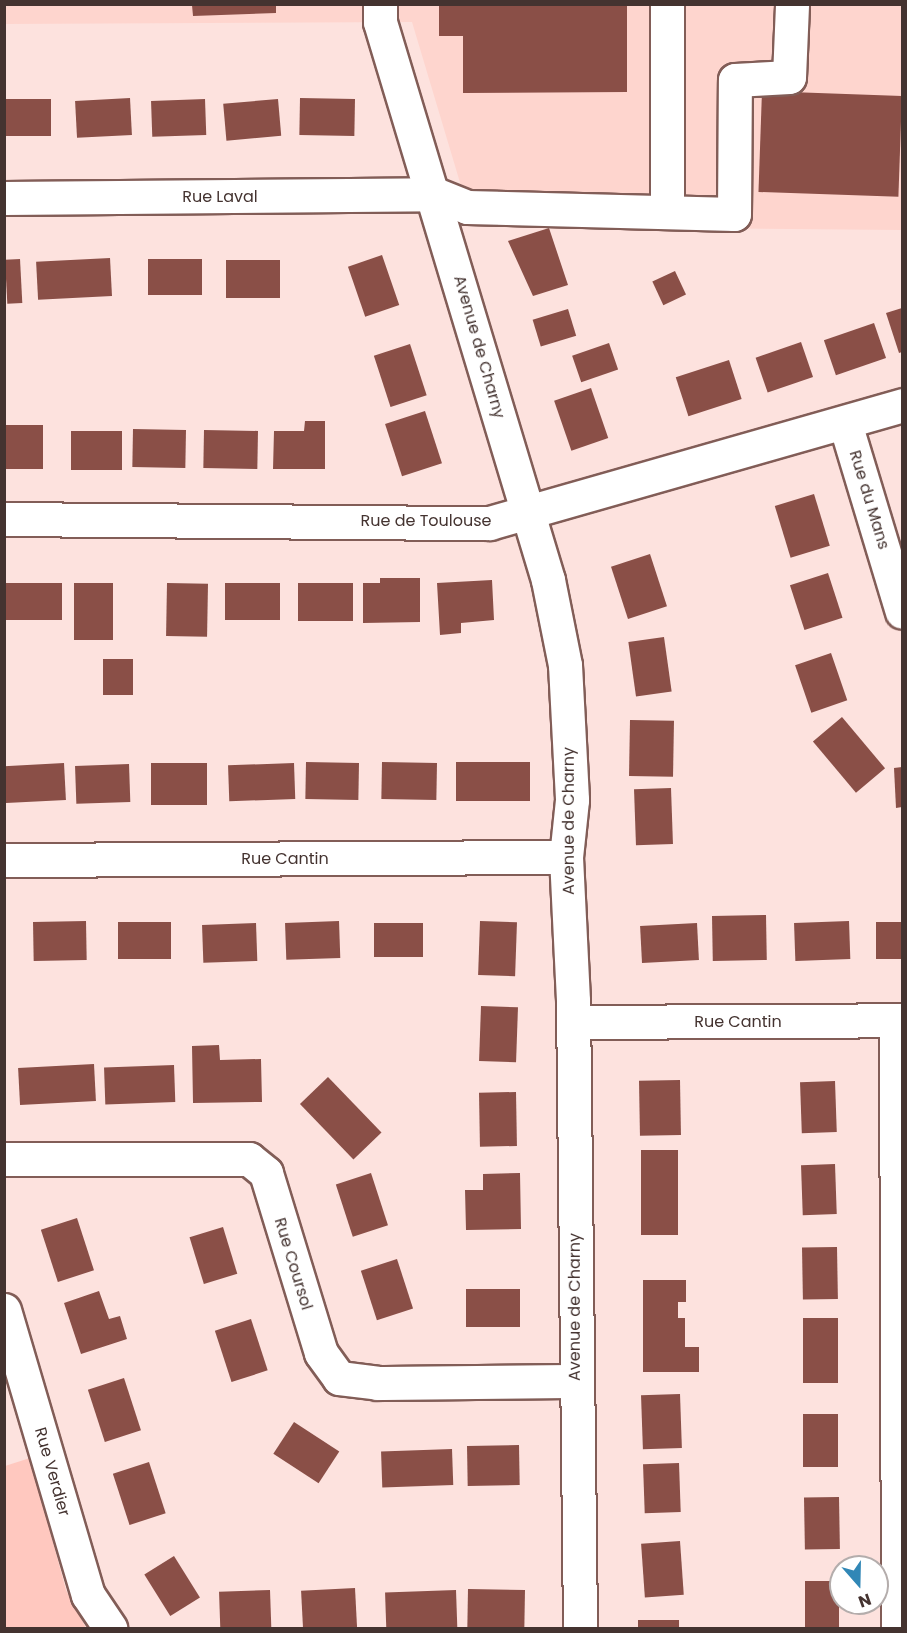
<!DOCTYPE html>
<html>
<head>
<meta charset="utf-8">
<style>
  body { margin:0 }
  #map { position:relative; width:907px; height:1633px; overflow:hidden; background:#fde2de; font-family:Poppins,sans-serif }
  div>[style] { position:absolute }
  .built>* { inset:0; background:#fed5ce }
  .green>* { inset:0; background:#ffc8bf }
  .building>* { inset:0; background:#8a4f47; transform-origin:0 0 }
  .roads { filter:drop-shadow(2px 0 #825d57) drop-shadow(-2px 0 #825d57) drop-shadow(0 2px #825d57) drop-shadow(0 -2px #825d57) }
  .minor>* { height:33px; margin:-16.5px; padding:0 16.5px; transform-origin:16.5px; border-radius:16.5px; background:#fff }
  span { translate:-50% -50%; white-space:nowrap; text-align:center; line-height:1.15; -webkit-text-stroke:6px #fff; paint-order:stroke }
  .street-label { font-size:16px; color:#443330 }
  .frame { position:absolute; inset:0; border:6px solid #443330; pointer-events:none }
  .north { position:absolute; left:829px; top:1555px; width:60px; height:60px; box-sizing:border-box; background:#fff; border:2px solid #b4adac; border-radius:50%; rotate:160deg; font-size:16px; font-weight:700; line-height:24px; text-align:center; color:#443330 }
  .north::after { content:''; display:block; margin:auto; width:21px; height:27px; background:#3187b6; clip-path:polygon(50% 0,100% 100%,50% 72%,0 100%) }
</style>
</head>
<body>
<div id="map">
  <div class="built">
    <i style="clip-path:polygon(4px 5px,902px 5px,902px 230px,473px 226px,412px 22px,5px 24px)"></i>
  </div>
  <div class="green">
    <i style="clip-path:polygon(30px 1458px,66px 1590px,86px 1628px,5px 1628px,5px 1466px)"></i>
  </div>
  <div class="building">
    <i style="clip-path:polygon(439px 4px,627px 4px,627px 92px,463px 93px,463px 36px,439px 36px)"></i>
    <i style="clip-path:polygon(192px 5px,276px 5px,276px 13px,193px 16px)"></i>
    <i style="left:762px;top:91px;width:140px;height:101px;rotate:2deg"></i>
    <i style="left:130px;top:98px;width:37px;height:55px;rotate:87deg"></i>
    <i style="left:300px;top:98px;width:55px;height:37px;rotate:1deg"></i>
    <i style="left:4px;top:99px;width:47px;height:37px"></i>
    <i style="left:205px;top:99px;width:36px;height:54px;rotate:88deg"></i>
    <i style="left:278px;top:99px;width:37px;height:55px;rotate:85deg"></i>
    <i style="clip-path:polygon(549px 228px,568px 285px,533px 296px,508px 241px)"></i>
    <i style="left:382px;top:255px;width:53px;height:36px;rotate:71deg"></i>
    <i style="left:110px;top:258px;width:38px;height:74px;rotate:87deg"></i>
    <i style="left:20px;top:259px;width:44px;height:15px;rotate:87deg"></i>
    <i style="left:148px;top:259px;width:54px;height:36px"></i>
    <i style="left:226px;top:260px;width:54px;height:38px"></i>
    <i style="left:675px;top:271px;width:26px;height:25px;rotate:65deg"></i>
    <i style="clip-path:polygon(902px 308px,902px 352px,899px 353px,886px 313px)"></i>
    <i style="left:568px;top:309px;width:28px;height:37px;rotate:73deg"></i>
    <i style="left:874px;top:323px;width:37px;height:53px;rotate:71deg"></i>
    <i style="left:801px;top:342px;width:37px;height:48px;rotate:71deg"></i>
    <i style="left:609px;top:343px;width:28px;height:39px;rotate:71deg"></i>
    <i style="left:410px;top:344px;width:54px;height:38px;rotate:72deg"></i>
    <i style="left:729px;top:360px;width:41px;height:56px;rotate:72deg"></i>
    <i style="left:591px;top:388px;width:53px;height:39px;rotate:71deg"></i>
    <i style="left:425px;top:411px;width:55px;height:42px;rotate:72deg"></i>
    <i style="clip-path:polygon(305px 421px,325px 421px,325px 469px,273px 469px,274px 431px,304px 431px)"></i>
    <i style="left:4px;top:425px;width:39px;height:44px"></i>
    <i style="left:133px;top:429px;width:53px;height:38px;rotate:1deg"></i>
    <i style="left:204px;top:430px;width:54px;height:38px;rotate:1deg"></i>
    <i style="left:71px;top:431px;width:51px;height:39px"></i>
    <i style="left:814px;top:494px;width:54px;height:41px;rotate:73deg"></i>
    <i style="left:650px;top:554px;width:55px;height:41px;rotate:72deg"></i>
    <i style="left:828px;top:573px;width:47px;height:40px;rotate:72deg"></i>
    <i style="clip-path:polygon(380px 578px,420px 578px,420px 622px,363px 623px,363px 583px,380px 583px)"></i>
    <i style="clip-path:polygon(492px 580px,494px 620px,461px 623px,461px 633px,440px 635px,437px 583px)"></i>
    <i style="left:6px;top:583px;width:56px;height:37px"></i>
    <i style="left:113px;top:583px;width:57px;height:39px;rotate:90deg"></i>
    <i style="left:167px;top:583px;width:41px;height:53px;rotate:1deg"></i>
    <i style="left:280px;top:583px;width:37px;height:55px;rotate:90deg"></i>
    <i style="left:298px;top:583px;width:55px;height:38px"></i>
    <i style="left:664px;top:637px;width:55px;height:36px;rotate:82deg"></i>
    <i style="left:831px;top:653px;width:50px;height:38px;rotate:71deg"></i>
    <i style="left:103px;top:659px;width:30px;height:36px"></i>
    <i style="left:842px;top:717px;width:67px;height:38px;rotate:50deg"></i>
    <i style="left:630px;top:720px;width:44px;height:56px;rotate:1deg"></i>
    <i style="left:306px;top:762px;width:53px;height:37px;rotate:1deg"></i>
    <i style="left:382px;top:762px;width:55px;height:37px;rotate:1deg"></i>
    <i style="left:530px;top:762px;width:39px;height:74px;rotate:90deg"></i>
    <i style="left:64px;top:763px;width:37px;height:60px;rotate:87deg"></i>
    <i style="left:207px;top:763px;width:42px;height:56px;rotate:90deg"></i>
    <i style="left:294px;top:763px;width:36px;height:66px;rotate:88deg"></i>
    <i style="left:129px;top:764px;width:38px;height:54px;rotate:88deg"></i>
    <i style="clip-path:polygon(902px 767px,902px 807px,896px 808px,894px 768px)"></i>
    <i style="left:671px;top:788px;width:56px;height:37px;rotate:88deg"></i>
    <i style="left:766px;top:915px;width:45px;height:54px;rotate:89deg"></i>
    <i style="left:86px;top:921px;width:39px;height:53px;rotate:89deg"></i>
    <i style="left:339px;top:921px;width:37px;height:54px;rotate:88deg"></i>
    <i style="left:480px;top:921px;width:37px;height:54px;rotate:2deg"></i>
    <i style="left:849px;top:921px;width:38px;height:55px;rotate:88deg"></i>
    <i style="left:118px;top:922px;width:53px;height:37px"></i>
    <i style="left:902px;top:922px;width:37px;height:26px;rotate:90deg"></i>
    <i style="left:256px;top:923px;width:38px;height:54px;rotate:88deg"></i>
    <i style="left:423px;top:923px;width:34px;height:49px;rotate:90deg"></i>
    <i style="left:697px;top:923px;width:37px;height:57px;rotate:87deg"></i>
    <i style="left:481px;top:1006px;width:37px;height:55px;rotate:2deg"></i>
    <i style="clip-path:polygon(219px 1045px,220px 1060px,261px 1059px,262px 1102px,193px 1103px,192px 1046px)"></i>
    <i style="left:94px;top:1064px;width:37px;height:76px;rotate:87deg"></i>
    <i style="left:174px;top:1065px;width:37px;height:70px;rotate:88deg"></i>
    <i style="left:328px;top:1077px;width:77px;height:39px;rotate:46deg"></i>
    <i style="left:680px;top:1080px;width:55px;height:41px;rotate:89deg"></i>
    <i style="left:835px;top:1081px;width:51px;height:35px;rotate:88deg"></i>
    <i style="left:516px;top:1092px;width:54px;height:37px;rotate:89deg"></i>
    <i style="left:641px;top:1150px;width:37px;height:85px"></i>
    <i style="left:835px;top:1164px;width:50px;height:34px;rotate:88deg"></i>
    <i style="left:371px;top:1173px;width:55px;height:37px;rotate:72deg"></i>
    <i style="clip-path:polygon(520px 1173px,521px 1229px,466px 1230px,465px 1190px,483px 1190px,483px 1174px)"></i>
    <i style="left:77px;top:1218px;width:55px;height:38px;rotate:72deg"></i>
    <i style="left:223px;top:1227px;width:49px;height:35px;rotate:73deg"></i>
    <i style="left:837px;top:1247px;width:52px;height:35px;rotate:89deg"></i>
    <i style="left:397px;top:1259px;width:52px;height:38px;rotate:72deg"></i>
    <i style="clip-path:polygon(643px 1280px,686px 1280px,686px 1302px,678px 1302px,678px 1318px,685px 1318px,685px 1347px,699px 1347px,699px 1372px,643px 1372px)"></i>
    <i style="left:520px;top:1289px;width:38px;height:54px;rotate:90deg"></i>
    <i style="clip-path:polygon(99px 1291px,109px 1319px,120px 1316px,127px 1339px,81px 1354px,64px 1303px)"></i>
    <i style="left:803px;top:1318px;width:35px;height:65px"></i>
    <i style="left:251px;top:1319px;width:54px;height:38px;rotate:72deg"></i>
    <i style="left:124px;top:1378px;width:55px;height:38px;rotate:72deg"></i>
    <i style="left:680px;top:1394px;width:54px;height:39px;rotate:88deg"></i>
    <i style="left:803px;top:1414px;width:35px;height:53px"></i>
    <i style="left:294px;top:1422px;width:54px;height:38px;rotate:33deg"></i>
    <i style="left:519px;top:1445px;width:40px;height:52px;rotate:89deg"></i>
    <i style="left:452px;top:1449px;width:36px;height:71px;rotate:88deg"></i>
    <i style="left:149px;top:1462px;width:54px;height:38px;rotate:72deg"></i>
    <i style="left:679px;top:1463px;width:49px;height:36px;rotate:88deg"></i>
    <i style="left:839px;top:1497px;width:52px;height:35px;rotate:89deg"></i>
    <i style="left:680px;top:1541px;width:54px;height:39px;rotate:86deg"></i>
    <i style="left:174px;top:1556px;width:49px;height:35px;rotate:58deg"></i>
    <i style="left:805px;top:1581px;width:34px;height:47px"></i>
    <i style="left:355px;top:1588px;width:39px;height:54px;rotate:87deg"></i>
    <i style="left:468px;top:1589px;width:57px;height:39px;rotate:1deg"></i>
    <i style="left:270px;top:1590px;width:37px;height:51px;rotate:88deg"></i>
    <i style="left:456px;top:1590px;width:37px;height:71px;rotate:88deg"></i>
    <i style="left:638px;top:1620px;width:41px;height:8px"></i>
  </div>
  <div class="roads">
    <div class="minor">
      <i style="left:380px;top:4px;width:18px;rotate:90deg"></i>
      <i style="left:380px;top:22px;width:583px;rotate:73.24deg"></i>
      <i style="left:548px;top:580px;width:87px;rotate:78.7deg"></i>
      <i style="left:565px;top:665px;width:135px;rotate:87deg"></i>
      <i style="left:572px;top:800px;width:57px;rotate:96deg"></i>
      <i style="left:566px;top:857px;width:144px;rotate:87.2deg"></i>
      <i style="left:573px;top:1001px;width:627px;rotate:89.36deg"></i>
      <i style="left:4px;top:198px;width:431px;rotate:-0.5deg"></i>
      <i style="left:435px;top:194px;width:35px;rotate:22deg"></i>
      <i style="left:467px;top:207px;width:267px;rotate:1.5deg"></i>
      <i style="left:734px;top:214px;width:134px;rotate:-89.6deg"></i>
      <i style="left:735px;top:80px;width:54px;rotate:-3.2deg"></i>
      <i style="left:789px;top:77px;width:73px;rotate:-87.6deg"></i>
      <i style="left:667px;top:209px;width:205px;rotate:-90deg"></i>
      <i style="left:845px;top:423px;width:197px;rotate:73.2deg"></i>
      <i style="left:4px;top:519px;width:485px;rotate:0.5deg"></i>
      <i style="left:489px;top:523px;width:430px;rotate:-15.9deg"></i>
      <i style="left:4px;top:860px;width:562px;rotate:-0.31deg"></i>
      <i style="left:896px;top:1021px;width:607px;rotate:89.81deg"></i>
      <i style="left:573px;top:1022px;width:329px;rotate:-0.3deg"></i>
      <i style="left:4px;top:1159px;width:245px"></i>
      <i style="left:249px;top:1159px;width:22px;rotate:39deg"></i>
      <i style="left:266px;top:1173px;width:188px;rotate:73deg"></i>
      <i style="left:321px;top:1353px;width:31px;rotate:54deg"></i>
      <i style="left:339px;top:1378px;width:38px;rotate:7deg"></i>
      <i style="left:377px;top:1383px;width:199px;rotate:-0.6deg"></i>
      <i style="left:4px;top:1310px;width:297px;rotate:73.6deg"></i>
      <i style="left:88px;top:1595px;width:40px;rotate:56deg"></i>
    </div>
  </div>
  <div class="street-label">
    <span style="left:220px;top:197px">Rue Laval</span>
    <span style="left:479px;top:347px;rotate:74deg">Avenue de Charny</span>
    <span style="left:869px;top:500px;rotate:73deg">Rue du Mans</span>
    <span style="left:426px;top:521px">Rue de Toulouse</span>
    <span style="left:569px;top:821px;rotate:-90deg">Avenue de Charny</span>
    <span style="left:285px;top:859px">Rue Cantin</span>
    <span style="left:738px;top:1022px">Rue Cantin</span>
    <span style="left:293px;top:1264px;rotate:73deg">Rue Coursol</span>
    <span style="left:575px;top:1307px;rotate:-90deg">Avenue de Charny</span>
    <span style="left:52px;top:1472px;rotate:74deg">Rue Verdier</span>
  </div>
  <div class="frame"></div>
  <div class="north">N</div>
</div>
</body>
</html>
